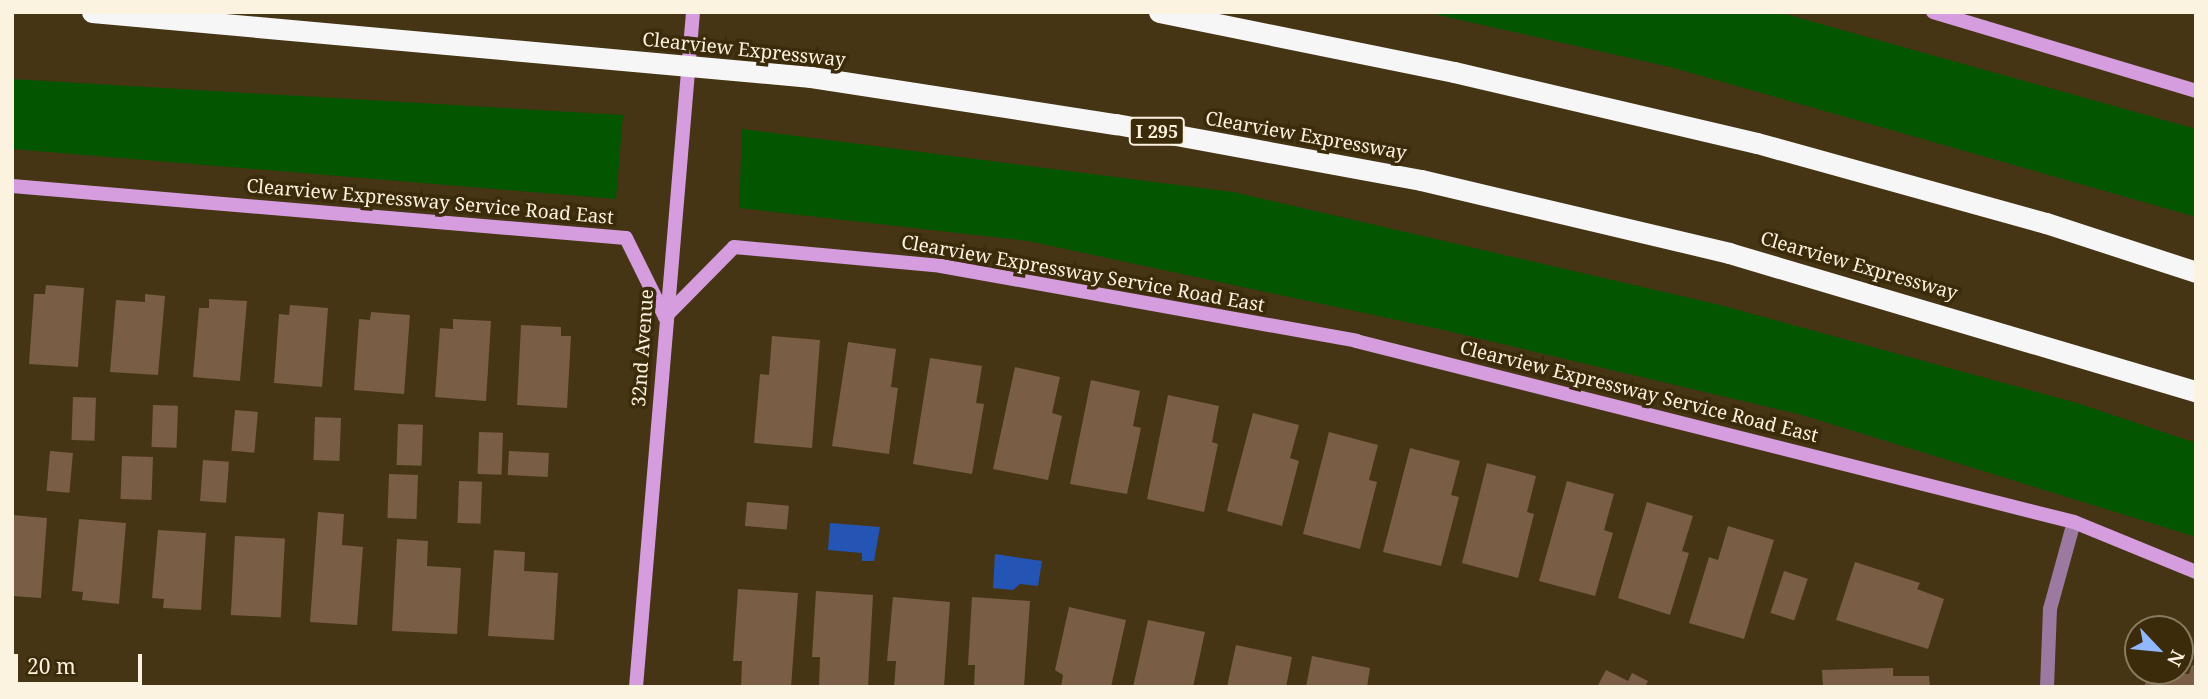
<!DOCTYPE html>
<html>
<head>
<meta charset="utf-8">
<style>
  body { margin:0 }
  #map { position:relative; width:2208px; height:699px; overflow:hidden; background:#453515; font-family:"Noto Serif",serif }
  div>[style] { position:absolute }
  .green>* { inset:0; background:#045500 }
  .water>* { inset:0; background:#2455b4 }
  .building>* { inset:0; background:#795d44; transform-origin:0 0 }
  .street>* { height:14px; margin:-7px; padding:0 7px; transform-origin:7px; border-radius:7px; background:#9c79a1 }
  .secondary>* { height:14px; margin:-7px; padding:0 7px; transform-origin:7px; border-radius:7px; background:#d59dde }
  .highway>* { height:21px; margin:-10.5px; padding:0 10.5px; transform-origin:10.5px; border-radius:10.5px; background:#f6f6f6 }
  span { translate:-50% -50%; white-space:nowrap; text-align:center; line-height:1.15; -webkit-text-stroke:7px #3b2b0a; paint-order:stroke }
  .shield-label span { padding:2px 5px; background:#3b2b0a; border:2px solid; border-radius:5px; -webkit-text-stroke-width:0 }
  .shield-label { font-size:18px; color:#fcf2e0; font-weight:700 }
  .street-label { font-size:19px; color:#fcf2e0 }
  .frame { position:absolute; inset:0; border:14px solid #fcf2e0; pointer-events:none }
  .north { position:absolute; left:2124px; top:615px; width:70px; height:70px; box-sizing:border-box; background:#3b2b0a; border:2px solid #887b60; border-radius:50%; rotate:116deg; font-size:19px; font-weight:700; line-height:28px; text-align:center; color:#fcf2e0 }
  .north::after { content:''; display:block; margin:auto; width:24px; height:32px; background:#91b8fd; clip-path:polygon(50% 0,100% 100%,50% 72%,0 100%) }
  .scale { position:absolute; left:14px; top:654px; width:128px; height:32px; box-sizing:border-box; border:4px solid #fcf2e0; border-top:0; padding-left:9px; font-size:21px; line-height:24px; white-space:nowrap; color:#fcf2e0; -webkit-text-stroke:5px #3b2b0a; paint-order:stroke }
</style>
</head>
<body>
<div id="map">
  <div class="green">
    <i style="clip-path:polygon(1425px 12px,1778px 12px,2196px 129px,2196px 217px,1670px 67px)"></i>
    <i style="clip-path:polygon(12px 79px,623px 115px,616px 199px,12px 149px)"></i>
    <i style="clip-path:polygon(742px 129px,1233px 192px,1720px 305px,2077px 403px,2196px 443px,2196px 537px,1802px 415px,1439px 329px,1028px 241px,739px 208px)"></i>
  </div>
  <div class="water">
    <i style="clip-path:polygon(830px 523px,880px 527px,874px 561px,862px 561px,862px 553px,828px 550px)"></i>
    <i style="clip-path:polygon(995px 554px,1042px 561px,1038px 586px,1020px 584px,1013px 590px,993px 588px)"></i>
  </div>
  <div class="building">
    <i style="clip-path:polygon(46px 285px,84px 288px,78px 367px,29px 364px,34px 294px,45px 294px)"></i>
    <i style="clip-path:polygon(145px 294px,165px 296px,158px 375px,110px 372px,116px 300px,145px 302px)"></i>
    <i style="clip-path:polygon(209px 299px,247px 301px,240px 381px,193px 377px,199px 308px,209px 308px)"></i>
    <i style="clip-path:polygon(290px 305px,328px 308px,322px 387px,274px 383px,279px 314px,289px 315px)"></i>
    <i style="clip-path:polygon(371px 312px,410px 315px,404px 394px,354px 390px,359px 319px,370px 320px)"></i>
    <i style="clip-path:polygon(453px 319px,491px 321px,486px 401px,435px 397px,440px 328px,453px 329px)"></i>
    <i style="clip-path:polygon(521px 325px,561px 327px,561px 336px,571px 336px,567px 408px,517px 405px)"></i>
    <i style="clip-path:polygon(772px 336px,820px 340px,812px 448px,754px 443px,760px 374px,769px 375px)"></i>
    <i style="clip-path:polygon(848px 342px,896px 349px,891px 387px,898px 388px,889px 454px,832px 446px)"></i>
    <i style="clip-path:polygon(930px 358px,982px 366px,976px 403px,984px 404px,972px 474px,913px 464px)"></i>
    <i style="clip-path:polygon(1015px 367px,1060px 377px,1052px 413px,1062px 416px,1048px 480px,993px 469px)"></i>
    <i style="clip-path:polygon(1091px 380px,1140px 391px,1133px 426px,1141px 428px,1127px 494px,1070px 484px)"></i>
    <i style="clip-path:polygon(1168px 395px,1219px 406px,1212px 442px,1218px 444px,1204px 512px,1147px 499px)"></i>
    <i style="left:73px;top:397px;width:23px;height:43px;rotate:2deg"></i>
    <i style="left:153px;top:405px;width:25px;height:42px;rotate:2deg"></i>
    <i style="left:235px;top:410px;width:23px;height:41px;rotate:5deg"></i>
    <i style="clip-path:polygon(1253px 413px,1299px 425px,1290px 458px,1299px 461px,1282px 526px,1227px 511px)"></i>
    <i style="left:315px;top:417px;width:26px;height:43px;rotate:2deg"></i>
    <i style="left:398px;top:424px;width:25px;height:41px;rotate:2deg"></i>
    <i style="left:479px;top:432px;width:24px;height:42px;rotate:2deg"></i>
    <i style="clip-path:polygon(1329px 432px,1378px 445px,1369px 480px,1377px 482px,1360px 549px,1303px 534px)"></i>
    <i style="clip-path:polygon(1410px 448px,1460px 461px,1451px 495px,1459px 497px,1441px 566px,1383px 552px)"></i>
    <i style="left:50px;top:451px;width:23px;height:40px;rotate:5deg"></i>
    <i style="left:509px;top:451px;width:40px;height:24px;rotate:3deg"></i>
    <i style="left:122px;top:456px;width:31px;height:43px;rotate:2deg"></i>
    <i style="left:203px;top:460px;width:26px;height:41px;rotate:4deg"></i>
    <i style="clip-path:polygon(1487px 463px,1536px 476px,1527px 512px,1534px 514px,1518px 578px,1462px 563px)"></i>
    <i style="left:389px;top:474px;width:29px;height:44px;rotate:2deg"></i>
    <i style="left:459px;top:481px;width:23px;height:42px;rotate:2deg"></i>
    <i style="clip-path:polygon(1567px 481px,1614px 494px,1604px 530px,1613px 533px,1595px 596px,1539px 581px)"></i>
    <i style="left:747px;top:502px;width:42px;height:24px;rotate:5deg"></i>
    <i style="clip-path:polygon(1647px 502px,1693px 516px,1682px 551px,1689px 553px,1670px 615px,1618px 598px)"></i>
    <i style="clip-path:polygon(318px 512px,344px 514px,342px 545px,363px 547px,357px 625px,310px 622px)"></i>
    <i style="clip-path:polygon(12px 515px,47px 518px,41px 598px,12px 596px)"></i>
    <i style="clip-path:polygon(79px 519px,126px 523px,119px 604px,82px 600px,83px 592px,72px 591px)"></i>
    <i style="clip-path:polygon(1728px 526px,1774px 540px,1744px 639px,1689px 623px,1709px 557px,1718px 560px)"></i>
    <i style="clip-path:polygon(158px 530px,206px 533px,201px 610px,163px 608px,164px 599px,152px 598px)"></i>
    <i style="left:235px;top:536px;width:50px;height:79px;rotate:3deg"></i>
    <i style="clip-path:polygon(397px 539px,428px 541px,427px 566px,461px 568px,457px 634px,392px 631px)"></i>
    <i style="clip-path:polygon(494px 550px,525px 552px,524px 571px,558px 573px,554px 640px,488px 636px)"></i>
    <i style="clip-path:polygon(1855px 562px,1920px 583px,1917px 589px,1944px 599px,1928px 649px,1836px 620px)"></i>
    <i style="left:1784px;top:571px;width:25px;height:44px;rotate:18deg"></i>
    <i style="clip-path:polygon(738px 589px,798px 593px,791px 687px,741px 687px,742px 661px,733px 661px)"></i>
    <i style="clip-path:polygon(816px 591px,873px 595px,868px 687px,819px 687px,820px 657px,812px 657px)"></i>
    <i style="clip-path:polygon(893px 597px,950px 602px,944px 687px,894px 687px,896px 661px,887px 661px)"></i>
    <i style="clip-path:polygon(972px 597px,1030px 601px,1024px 687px,974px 687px,975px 665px,968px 665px)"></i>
    <i style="clip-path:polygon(1069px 607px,1126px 620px,1111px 687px,1061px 687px,1063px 675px,1055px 670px)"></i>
    <i style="clip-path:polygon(1148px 620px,1205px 632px,1193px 687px,1133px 687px)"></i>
    <i style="clip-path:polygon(1236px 645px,1292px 657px,1286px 687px,1227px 687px)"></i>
    <i style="clip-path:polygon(1312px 656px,1370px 668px,1367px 687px,1306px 687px)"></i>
    <i style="clip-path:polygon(2192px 665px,2196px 666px,2196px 687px,2144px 687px,2149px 671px,2189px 674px)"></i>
    <i style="clip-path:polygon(1893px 668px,1893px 676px,1929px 676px,1930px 687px,1823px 687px,1822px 670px)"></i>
    <i style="clip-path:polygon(1606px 670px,1628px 681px,1632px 673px,1648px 681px,1645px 687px,1597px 687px)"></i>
  </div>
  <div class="street">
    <i style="left:2047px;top:687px;width:78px;rotate:-87.8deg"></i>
    <i style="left:2050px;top:609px;width:90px;rotate:-74.6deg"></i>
  </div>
  <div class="secondary">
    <i style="left:1933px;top:12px;width:275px;rotate:16.7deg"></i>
    <i style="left:12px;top:186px;width:616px;rotate:4.84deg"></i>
    <i style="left:626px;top:238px;width:88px;rotate:63.7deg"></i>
    <i style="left:665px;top:317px;width:98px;rotate:-45.4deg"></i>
    <i style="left:734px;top:247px;width:208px;rotate:5.2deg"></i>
    <i style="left:941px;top:266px;width:422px;rotate:10.2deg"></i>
    <i style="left:1356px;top:341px;width:740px;rotate:14.15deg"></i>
    <i style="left:2074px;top:522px;width:132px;rotate:22.3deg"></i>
    <i style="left:636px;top:687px;width:677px;rotate:-85.17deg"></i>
  </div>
  <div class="highway">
    <i style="left:92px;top:12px;width:722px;rotate:5.17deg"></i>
    <i style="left:811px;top:77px;width:309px;rotate:8.8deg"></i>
    <i style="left:1116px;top:124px;width:310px;rotate:10.4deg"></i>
    <i style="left:1421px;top:180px;width:317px;rotate:13.3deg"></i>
    <i style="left:1729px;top:253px;width:487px;rotate:16.5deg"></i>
    <i style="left:1159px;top:12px;width:301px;rotate:11.5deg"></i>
    <i style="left:1454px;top:72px;width:311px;rotate:13.2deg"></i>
    <i style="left:1757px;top:143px;width:300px;rotate:15.5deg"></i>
    <i style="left:2046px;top:223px;width:158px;rotate:18.1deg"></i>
  </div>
  <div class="shield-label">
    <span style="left:1157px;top:131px">I 295</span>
  </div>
  <div class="street-label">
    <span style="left:744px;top:50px;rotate:6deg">Clearview Expressway</span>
    <span style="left:1306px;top:136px;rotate:10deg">Clearview Expressway</span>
    <span style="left:430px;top:202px;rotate:5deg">Clearview Expressway Service Road East</span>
    <span style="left:1859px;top:266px;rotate:16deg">Clearview Expressway</span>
    <span style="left:1083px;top:274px;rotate:10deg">Clearview Expressway Service Road East</span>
    <span style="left:643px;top:348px;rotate:-86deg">32nd Avenue</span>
    <span style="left:1639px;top:392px;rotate:14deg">Clearview Expressway Service Road East</span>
  </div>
  <div class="frame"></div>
  <div class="north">N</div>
  <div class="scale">20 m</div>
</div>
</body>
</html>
